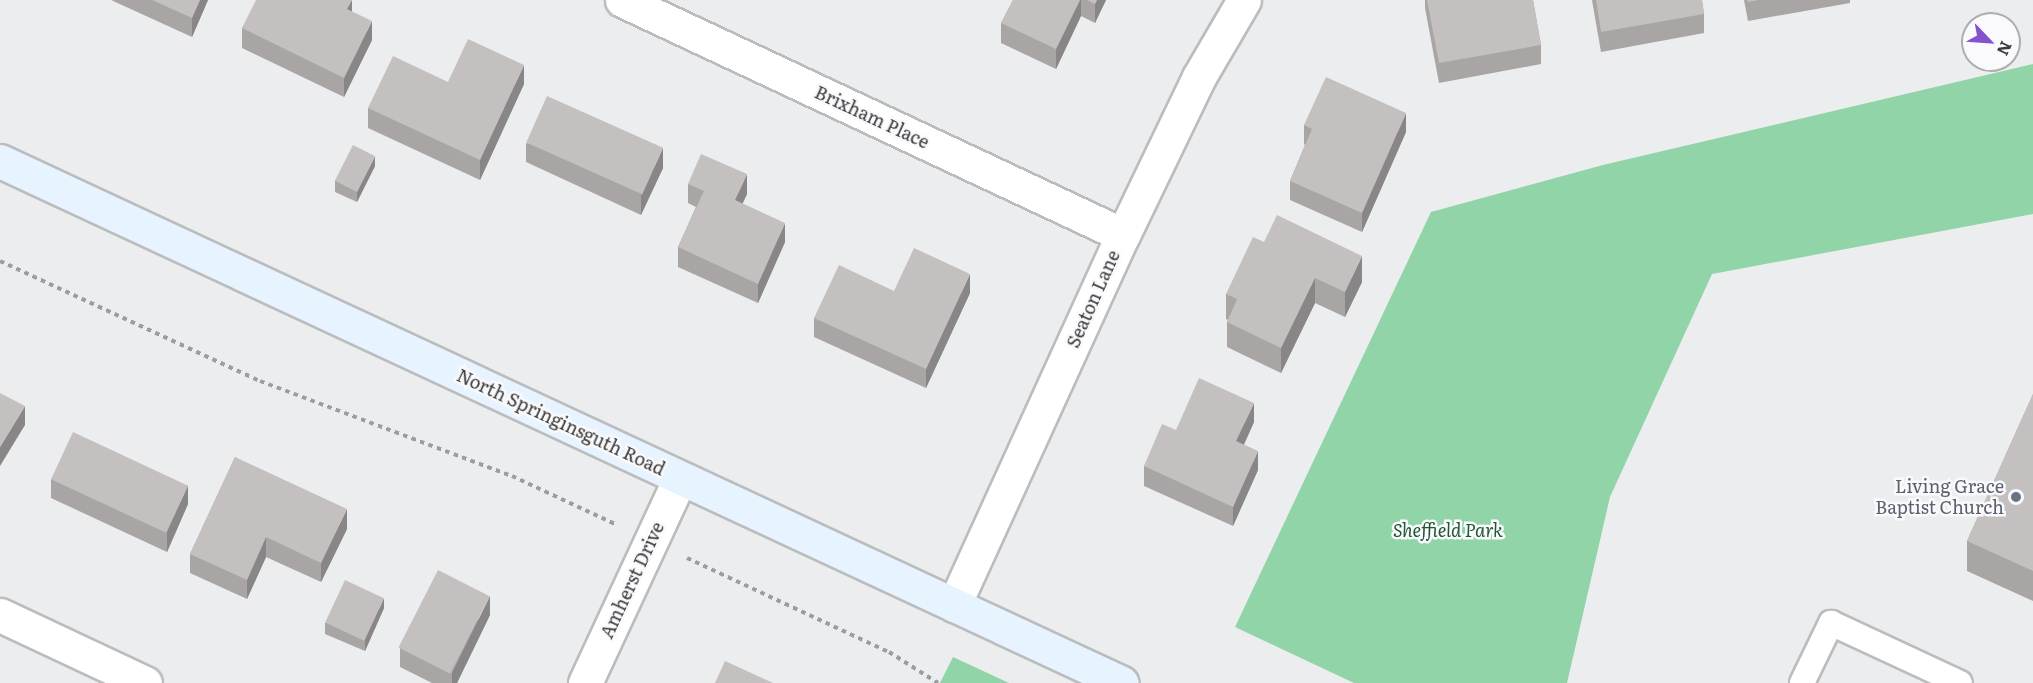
<!DOCTYPE html>
<html>
<head>
<meta charset="utf-8">
<style>
  body { margin:0 }
  #map { position:relative; width:2033px; height:683px; overflow:hidden; background:#ecedef; font-family:Literata,serif }
  div>[style] { position:absolute }
  .green>* { inset:0; background:#91d4a8 }
  .path>* { height:4px; margin-top:-2px; transform-origin:0; background:repeating-linear-gradient(90deg,#9c9d9e 0 4.5px,transparent 0 9px) }
  .roads { filter:drop-shadow(2px 0 #bbbcbe) drop-shadow(-2px 0 #bbbcbe) drop-shadow(0 2px #bbbcbe) drop-shadow(0 -2px #bbbcbe) }
  .lane>* { height:24px; margin:-12px; padding:0 12px; transform-origin:12px; border-radius:12px; background:#fff }
  .street>* { height:33px; margin:-16.5px; padding:0 16.5px; transform-origin:16.5px; border-radius:16.5px; background:#fff }
  .secondary>* { height:33px; margin:-16.5px; padding:0 16.5px; transform-origin:16.5px; border-radius:16.5px; background:#e7f3fe }
  .wall>* { inset:0; background:#a8a5a4 }
  .shaded-wall>* { inset:0; background:#888686 }
  .building>* { inset:0; background:#c3c0bf; transform-origin:0 0 }
  .dots>* { width:16px; height:16px; translate:-50% -50%; box-sizing:border-box; border:3px solid #fafafd; border-radius:50% }
  span { translate:-50% -50%; white-space:nowrap; text-align:center; line-height:1.15; -webkit-text-stroke:5px #fafafd; paint-order:stroke }
  .street-label { font-size:18px; color:#3c3c3d }
  .worship-label { font-size:18px; color:#5b616d }
  .right { translate:-100% -50%; text-align:right }
  .park-label { font-size:18px; color:#1e5636; font-style:italic }
  .north { position:absolute; left:1961px; top:12px; width:60px; height:60px; box-sizing:border-box; background:#fafafd; border:2px solid #aeaeb0; border-radius:50%; rotate:115deg; font-size:16px; font-weight:700; line-height:24px; text-align:center; color:#3c3c3d }
  .north::after { content:''; display:block; margin:auto; width:21px; height:27px; background:#8253cc; clip-path:polygon(50% 0,100% 100%,50% 72%,0 100%) }
</style>
</head>
<body>
<div id="map">
  <div class="green">
    <i style="clip-path:polygon(2033px 64px,2033px 214px,1712px 274px,1610px 497px,1567px 683px,1354px 683px,1235px 627px,1431px 212px,1603px 165px)"></i>
    <i style="clip-path:polygon(953px 657px,1009px 683px,940px 683px)"></i>
  </div>
  <div class="path">
    <i style="left:0;top:261px;width:286px;rotate:24.8deg"></i>
    <i style="left:260px;top:381px;width:269px;rotate:20.7deg"></i>
    <i style="left:512px;top:476px;width:114px;rotate:25deg"></i>
    <i style="left:687px;top:558px;width:223px;rotate:25deg"></i>
    <i style="left:889px;top:652px;width:58px;rotate:32.3deg"></i>
  </div>
  <div class="roads">
    <div class="lane">
      <i style="left:1802px;top:683px;width:67px;rotate:-64.2deg"></i>
      <i style="left:1831px;top:623px;width:142px;rotate:24.9deg"></i>
    </div>
    <div class="street">
      <i style="left:622px;top:0;width:553px;rotate:25.13deg"></i>
      <i style="left:954px;top:605px;width:407px;rotate:-65.5deg"></i>
      <i style="left:1123px;top:235px;width:175px;rotate:-64.3deg"></i>
      <i style="left:1199px;top:77px;width:89px;rotate:-59.7deg"></i>
      <i style="left:0;top:615px;width:160px;rotate:25.1deg"></i>
      <i style="left:585px;top:683px;width:226px;rotate:-65.1deg"></i>
    </div>
    <div class="secondary">
      <i style="left:0;top:161px;width:1237px;rotate:24.95deg"></i>
    </div>
  </div>
  <div class="wall">
    <i style="clip-path:polygon(111px 0,208px 0,192px 37px)"></i>
    <i style="clip-path:polygon(352px 0,352px 12px,372px 40px,344px 97px,242px 48px,242px 28px)"></i>
    <i style="clip-path:polygon(1013px 0,1106px 0,1095px 23px,1081px 16px,1056px 69px,1001px 43px,1001px 23px)"></i>
    <i style="clip-path:polygon(1425px 0,1533px 0,1541px 45px,1541px 64px,1439px 83px,1425px 8px)"></i>
    <i style="clip-path:polygon(1592px 0,1702px 0,1704px 14px,1704px 33px,1601px 52px)"></i>
    <i style="clip-path:polygon(1744px 0,1850px 0,1850px 3px,1748px 21px)"></i>
    <i style="clip-path:polygon(448px 82px,524px 84px,480px 180px,368px 128px,368px 108px)"></i>
    <i style="clip-path:polygon(1304px 125px,1406px 132px,1362px 232px,1290px 200px,1290px 181px,1305px 145px,1304px 144px)"></i>
    <i style="clip-path:polygon(526px 143px,663px 168px,641px 215px,526px 162px)"></i>
    <i style="clip-path:polygon(375px 166px,357px 202px,335px 192px,335px 181px)"></i>
    <i style="clip-path:polygon(688px 184px,747px 194px,742px 204px,785px 242px,758px 303px,678px 267px,678px 247px,696px 207px,688px 203px)"></i>
    <i style="clip-path:polygon(1264px 242px,1362px 282px,1345px 317px,1315px 303px,1281px 373px,1227px 347px,1227px 322px,1228px 320px,1226px 319px,1226px 294px)"></i>
    <i style="clip-path:polygon(894px 291px,970px 293px,926px 388px,814px 337px,814px 318px)"></i>
    <i style="clip-path:polygon(2033px 394px,2033px 601px,1967px 571px,1967px 541px)"></i>
    <i style="clip-path:polygon(1254px 422px,1244px 445px,1258px 470px,1233px 526px,1144px 486px,1144px 466px,1176px 430px)"></i>
    <i style="clip-path:polygon(235px 457px,347px 529px,321px 582px,266px 557px,247px 599px,190px 573px,190px 554px)"></i>
    <i style="clip-path:polygon(51px 479px,188px 504px,167px 552px,51px 498px)"></i>
    <i style="clip-path:polygon(384px 608px,365px 651px,325px 634px,325px 623px)"></i>
    <i style="clip-path:polygon(490px 615px,457px 683px,432px 683px,400px 667px,400px 648px)"></i>
  </div>
  <div class="shaded-wall">
    <i style="clip-path:polygon(200px 0,208px 0,192px 37px,192px 18px)"></i>
    <i style="clip-path:polygon(352px 0,352px 18px,347px 9px)"></i>
    <i style="clip-path:polygon(1080px 0,1081px 0,1081px 16px,1056px 69px,1056px 49px)"></i>
    <i style="clip-path:polygon(1097px 0,1106px 0,1095px 23px,1095px 4px)"></i>
    <i style="clip-path:polygon(372px 21px,372px 40px,344px 97px,344px 78px)"></i>
    <i style="clip-path:polygon(524px 65px,524px 84px,480px 180px,480px 160px)"></i>
    <i style="clip-path:polygon(1406px 113px,1406px 132px,1362px 232px,1362px 213px)"></i>
    <i style="clip-path:polygon(663px 148px,663px 168px,641px 215px,641px 196px)"></i>
    <i style="clip-path:polygon(375px 156px,375px 166px,357px 202px,357px 192px)"></i>
    <i style="clip-path:polygon(747px 174px,747px 194px,735px 220px,735px 200px)"></i>
    <i style="clip-path:polygon(785px 223px,785px 242px,758px 303px,758px 284px)"></i>
    <i style="clip-path:polygon(1362px 256px,1362px 282px,1345px 317px,1345px 292px)"></i>
    <i style="clip-path:polygon(970px 274px,970px 293px,926px 388px,926px 369px)"></i>
    <i style="clip-path:polygon(1315px 278px,1315px 303px,1281px 373px,1281px 348px)"></i>
    <i style="clip-path:polygon(1254px 403px,1254px 422px,1236px 461px,1236px 441px)"></i>
    <i style="clip-path:polygon(25px 406px,25px 425px,0 466px,0 447px)"></i>
    <i style="clip-path:polygon(1258px 451px,1258px 470px,1233px 526px,1233px 507px)"></i>
    <i style="clip-path:polygon(188px 485px,188px 504px,167px 552px,167px 532px)"></i>
    <i style="clip-path:polygon(347px 509px,347px 529px,321px 582px,321px 563px)"></i>
    <i style="clip-path:polygon(266px 537px,266px 557px,247px 599px,247px 580px)"></i>
    <i style="clip-path:polygon(490px 596px,490px 615px,457px 683px,452px 683px,452px 673px)"></i>
    <i style="clip-path:polygon(384px 598px,384px 608px,365px 651px,365px 640px)"></i>
  </div>
  <div class="building">
    <i style="clip-path:polygon(152px 0,200px 0,192px 18px)"></i>
    <i style="clip-path:polygon(256px 0,352px 0,347px 9px,372px 21px,344px 78px,242px 28px)"></i>
    <i style="clip-path:polygon(1013px 0,1080px 0,1056px 49px,1001px 23px)"></i>
    <i style="clip-path:polygon(1087px 0,1097px 0,1095px 4px)"></i>
    <i style="clip-path:polygon(1427px 0,1533px 0,1541px 45px,1439px 63px)"></i>
    <i style="clip-path:polygon(1596px 0,1702px 0,1704px 14px,1601px 32px)"></i>
    <i style="clip-path:polygon(1747px 0,1759px 0,1748px 2px)"></i>
    <i style="clip-path:polygon(468px 39px,524px 65px,480px 160px,368px 108px,393px 56px,448px 82px)"></i>
    <i style="clip-path:polygon(1326px 77px,1406px 113px,1362px 213px,1290px 181px,1312px 129px,1304px 125px)"></i>
    <i style="left:547px;top:96px;width:127px;height:51px;rotate:24deg"></i>
    <i style="left:353px;top:145px;width:25px;height:40px;rotate:27deg"></i>
    <i style="clip-path:polygon(701px 154px,747px 174px,735px 200px,785px 223px,758px 284px,678px 247px,704px 191px,688px 184px)"></i>
    <i style="clip-path:polygon(1277px 215px,1362px 256px,1345px 292px,1315px 278px,1281px 348px,1227px 322px,1237px 299px,1226px 294px,1253px 237px,1264px 242px)"></i>
    <i style="clip-path:polygon(914px 248px,970px 274px,926px 369px,814px 318px,839px 265px,894px 291px)"></i>
    <i style="clip-path:polygon(1199px 378px,1254px 403px,1236px 441px,1258px 451px,1233px 507px,1144px 466px,1162px 424px,1176px 430px)"></i>
    <i style="clip-path:polygon(0 393px,25px 406px,0 447px)"></i>
    <i style="clip-path:polygon(2033px 394px,2033px 571px,1967px 541px)"></i>
    <i style="left:73px;top:432px;width:127px;height:52px;rotate:25deg"></i>
    <i style="clip-path:polygon(235px 457px,347px 509px,321px 563px,266px 537px,247px 580px,190px 554px)"></i>
    <i style="left:438px;top:570px;width:58px;height:87px;rotate:27deg"></i>
    <i style="left:345px;top:580px;width:43px;height:47px;rotate:25deg"></i>
    <i style="clip-path:polygon(725px 661px,773px 683px,715px 683px)"></i>
  </div>
  <div class="dots">
    <i style="left:2016px;top:497px;background:#6b7280"></i>
  </div>
  <div class="street-label">
    <span style="left:872px;top:117px;rotate:25deg">Brixham Place</span>
    <span style="left:1093px;top:299px;rotate:-66deg">Seaton Lane</span>
    <span style="left:561px;top:422px;rotate:25deg">North Springinsguth Road</span>
    <span style="left:632px;top:580px;rotate:-65deg">Amherst Drive</span>
  </div>
  <div class="worship-label">
    <span class="right" style="left:2004px;top:497px">Living Grace<br>Baptist Church</span>
  </div>
  <div class="park-label">
    <span style="left:1448px;top:530px">Sheffield Park</span>
  </div>
  <div class="north">N</div>
</div>
</body>
</html>
